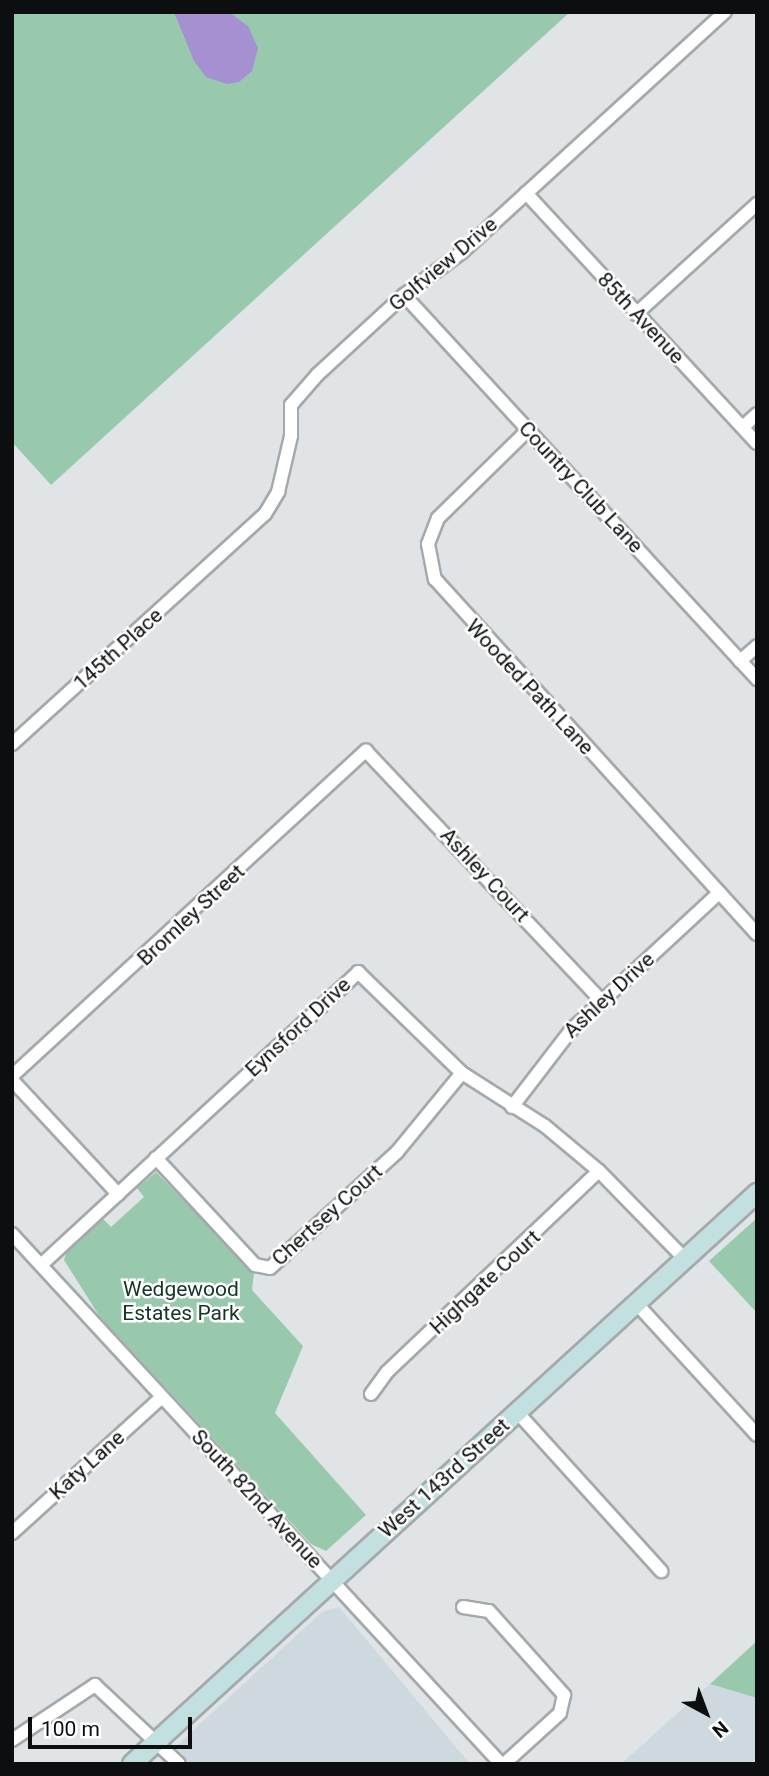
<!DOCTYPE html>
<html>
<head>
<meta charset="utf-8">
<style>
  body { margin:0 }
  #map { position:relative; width:769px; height:1776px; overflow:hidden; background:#e0e4e7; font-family:Roboto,sans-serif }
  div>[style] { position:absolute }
  .built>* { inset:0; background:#cdd9df }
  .green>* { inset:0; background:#98c9ad }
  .water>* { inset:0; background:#a590d2 }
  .roads { filter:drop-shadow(2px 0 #a4a9ab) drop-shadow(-2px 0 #a4a9ab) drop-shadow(0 2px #a4a9ab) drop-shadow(0 -2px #a4a9ab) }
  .minor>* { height:12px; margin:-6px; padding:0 6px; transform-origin:6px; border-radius:6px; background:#fff }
  .secondary>* { height:18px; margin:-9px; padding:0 9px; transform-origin:9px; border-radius:9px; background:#c3e0e0 }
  span { translate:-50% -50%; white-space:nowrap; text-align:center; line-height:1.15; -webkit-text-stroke:5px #fff; paint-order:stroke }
  .street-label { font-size:21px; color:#0d0e0f }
  .park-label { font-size:21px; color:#133625 }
  .frame { position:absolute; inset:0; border:14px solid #0d0e0f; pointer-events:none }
  .north { position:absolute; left:671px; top:1678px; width:70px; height:70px; -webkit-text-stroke:5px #fff; paint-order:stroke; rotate:139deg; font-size:19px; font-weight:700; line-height:28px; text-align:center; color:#0d0e0f }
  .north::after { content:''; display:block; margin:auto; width:24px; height:32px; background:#0d0e0f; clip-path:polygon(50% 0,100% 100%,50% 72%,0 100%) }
  .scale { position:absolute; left:28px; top:1717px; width:164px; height:32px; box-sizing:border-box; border:4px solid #0d0e0f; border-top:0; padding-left:9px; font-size:21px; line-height:24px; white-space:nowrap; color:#0d0e0f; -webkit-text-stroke:5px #fff; paint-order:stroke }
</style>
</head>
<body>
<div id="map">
  <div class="built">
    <i style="clip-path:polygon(339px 1607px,470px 1764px,190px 1764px,176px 1746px,322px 1612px)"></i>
    <i style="clip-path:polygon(710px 1684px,757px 1698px,757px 1764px,621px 1764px)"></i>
  </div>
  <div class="green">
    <i style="clip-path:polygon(12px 12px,570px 12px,51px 485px,12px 442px)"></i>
    <i style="clip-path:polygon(156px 1172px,254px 1273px,252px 1290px,303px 1346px,275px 1413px,366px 1515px,326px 1551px,311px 1544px,100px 1317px,64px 1260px,67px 1250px,103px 1219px,111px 1227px,144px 1197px,137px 1188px)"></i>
    <i style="clip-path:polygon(757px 1218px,757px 1313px,709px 1261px)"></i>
    <i style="clip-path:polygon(757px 1641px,757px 1698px,710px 1684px)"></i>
  </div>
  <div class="water">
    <i style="clip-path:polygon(174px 12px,229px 12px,248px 26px,258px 48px,252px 71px,239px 82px,227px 84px,206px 77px,194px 61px)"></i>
  </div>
  <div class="roads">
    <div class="minor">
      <i style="left:526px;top:193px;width:340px;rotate:47.3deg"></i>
      <i style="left:404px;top:295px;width:522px;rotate:47.41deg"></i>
      <i style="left:636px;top:314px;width:164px;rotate:-42.3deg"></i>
      <i style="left:743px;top:427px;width:19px;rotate:-43deg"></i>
      <i style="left:528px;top:430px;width:126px;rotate:135.6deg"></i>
      <i style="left:438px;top:518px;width:28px;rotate:111deg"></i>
      <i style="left:428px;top:544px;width:36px;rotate:79deg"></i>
      <i style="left:435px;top:579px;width:479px;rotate:47.8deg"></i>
      <i style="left:740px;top:661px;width:23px;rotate:-41deg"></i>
      <i style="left:12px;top:744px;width:342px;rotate:-42.3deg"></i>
      <i style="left:265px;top:514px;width:26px;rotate:-59deg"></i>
      <i style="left:278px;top:492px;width:57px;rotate:-76.9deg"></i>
      <i style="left:291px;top:436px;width:31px;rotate:-90deg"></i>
      <i style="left:291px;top:405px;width:40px;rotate:-49deg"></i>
      <i style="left:317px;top:375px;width:118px;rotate:-42.6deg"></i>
      <i style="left:404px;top:295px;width:72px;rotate:-36.6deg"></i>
      <i style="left:462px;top:252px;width:356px;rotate:-42.4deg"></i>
      <i style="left:12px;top:1076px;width:481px;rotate:-42.6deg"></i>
      <i style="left:366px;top:751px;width:344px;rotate:46.7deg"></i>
      <i style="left:12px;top:1080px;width:156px;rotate:47.1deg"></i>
      <i style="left:512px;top:1107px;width:97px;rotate:-52.5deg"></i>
      <i style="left:571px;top:1030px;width:202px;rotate:-42.8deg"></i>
      <i style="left:156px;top:1158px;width:146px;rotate:47.2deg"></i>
      <i style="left:255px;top:1265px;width:15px;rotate:11deg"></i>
      <i style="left:270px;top:1268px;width:172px;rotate:-42.4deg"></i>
      <i style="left:397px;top:1152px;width:102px;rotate:-50.6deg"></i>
      <i style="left:12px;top:1234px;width:721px;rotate:47.3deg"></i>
      <i style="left:41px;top:1265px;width:432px;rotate:-42.7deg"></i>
      <i style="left:358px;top:972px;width:145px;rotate:44.2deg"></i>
      <i style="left:462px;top:1073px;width:98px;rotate:32.6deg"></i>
      <i style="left:545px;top:1126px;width:70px;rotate:39.8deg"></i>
      <i style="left:599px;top:1171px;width:123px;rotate:45.7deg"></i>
      <i style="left:636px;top:1303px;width:179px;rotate:47.5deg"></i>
      <i style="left:371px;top:1394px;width:27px;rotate:-54deg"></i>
      <i style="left:387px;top:1372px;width:292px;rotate:-43.5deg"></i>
      <i style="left:517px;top:1412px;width:215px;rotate:47.8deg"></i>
      <i style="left:12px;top:1533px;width:202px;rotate:-42.2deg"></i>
      <i style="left:463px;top:1607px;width:26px;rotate:9deg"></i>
      <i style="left:489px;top:1611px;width:113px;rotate:48.2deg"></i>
      <i style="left:564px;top:1695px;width:18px;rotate:103deg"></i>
      <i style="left:560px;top:1713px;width:76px;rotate:137.7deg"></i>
      <i style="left:12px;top:1740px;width:100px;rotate:-33.5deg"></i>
      <i style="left:95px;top:1685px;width:115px;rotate:43.2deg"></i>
    </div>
    <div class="secondary">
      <i style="left:132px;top:1764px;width:847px;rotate:-42.41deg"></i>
    </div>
  </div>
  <div class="street-label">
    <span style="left:443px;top:264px;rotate:-40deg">Golfview Drive</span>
    <span style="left:641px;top:318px;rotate:47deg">85th Avenue</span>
    <span style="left:581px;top:487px;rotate:47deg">Country Club Lane</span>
    <span style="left:118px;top:649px;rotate:-42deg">145th Place</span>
    <span style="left:530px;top:687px;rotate:47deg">Wooded Path Lane</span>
    <span style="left:485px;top:875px;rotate:47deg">Ashley Court</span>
    <span style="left:191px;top:915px;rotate:-43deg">Bromley Street</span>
    <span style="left:609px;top:995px;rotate:-43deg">Ashley Drive</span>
    <span style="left:298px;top:1027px;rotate:-43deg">Eynsford Drive</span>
    <span style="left:327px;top:1215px;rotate:-42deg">Chertsey Court</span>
    <span style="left:485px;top:1282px;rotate:-43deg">Highgate Court</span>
    <span style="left:87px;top:1465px;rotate:-42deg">Katy Lane</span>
    <span style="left:444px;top:1478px;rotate:-42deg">West 143rd Street</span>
    <span style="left:257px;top:1499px;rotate:47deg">South 82nd Avenue</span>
  </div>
  <div class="park-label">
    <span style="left:181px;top:1301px">Wedgewood<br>Estates Park</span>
  </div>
  <div class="frame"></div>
  <div class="north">N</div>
  <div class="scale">100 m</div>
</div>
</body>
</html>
